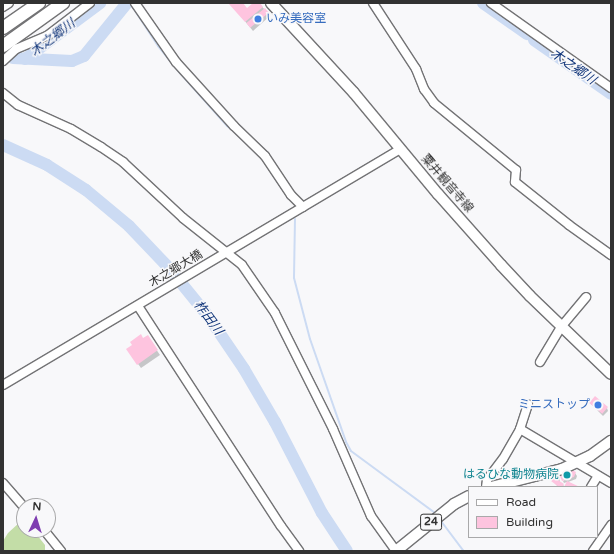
<!DOCTYPE html>
<html>
<head>
<meta charset="utf-8">
<style>
  body { margin:0 }
  #map { position:relative; width:614px; height:554px; overflow:hidden; background:#f8f8fa; font-family:"Varela Round","Noto Sans JP",sans-serif }
  div>[style] { position:absolute }
  .green>* { inset:0; background:#c3dda7 }
  .shadow>* { inset:0; background:#0003 }
  .stream>* { height:2px; margin:-1px; padding:0 1px; transform-origin:1px; border-radius:1px; background:#ccdbf3 }
  .river>* { height:12px; margin:-6px; padding:0 6px; transform-origin:6px; border-radius:6px; background:#ccdbf3 }
  .building>* { inset:0; background:#fec4df; transform-origin:0 0 }
  .roads { filter:drop-shadow(1px 0 #737375) drop-shadow(-1px 0 #737375) drop-shadow(0 1px #737375) drop-shadow(0 -1px #737375) }
  .minor>* { height:8px; margin:-4px; padding:0 4px; transform-origin:4px; border-radius:4px; background:#fff }
  .major>* { height:10px; margin:-5px; padding:0 5px; transform-origin:5px; border-radius:5px; background:#fff }
  .highway>* { height:12px; margin:-6px; padding:0 6px; transform-origin:6px; border-radius:6px; background:#fff }
  .dots>* { width:11px; height:11px; translate:-50% -50%; box-sizing:border-box; border:2px solid #f8f8fa; border-radius:50% }
  span { translate:-50% -50%; white-space:nowrap; text-align:center; line-height:1.15; -webkit-text-stroke:3px #f8f8fa; paint-order:stroke }
  .shield-label span { padding:1px 3px; background:#f8f8fa; border:1px solid; border-radius:3px; -webkit-text-stroke-width:0 }
  .shield-label { font-size:11px; color:#323232; font-weight:700 }
  .shop-label { font-size:12px; color:#366cbe }
  .left { translate:0 -50%; text-align:left }
  .right { translate:-100% -50%; text-align:right }
  .street-label { font-size:12px; color:#323232 }
  .culture-label { font-size:12px; color:#0d838f }
  .water-label { font-size:13px; color:#14387c; font-style:italic }
  .frame { position:absolute; inset:0; border:4px solid #323232; pointer-events:none }
  .legend { position:absolute; left:468px; top:486px; width:130px; height:52px; box-sizing:border-box; background:#f8f8fa; border:1px solid #a9a9aa; margin:0; padding:5px 7px; list-style:none; font-size:12px; color:#323232 }
  .legend li { display:flex; align-items:center; gap:8px; height:20px }
  .legend b { width:20px; border:1px solid #a9a9aa }
  .north { position:absolute; left:16px; top:498px; width:40px; height:40px; box-sizing:border-box; background:#f8f8fa; border:1px solid #a9a9aa; border-radius:50%; rotate:4deg; font-size:11px; font-weight:700; line-height:16px; text-align:center; color:#323232 }
  .north::after { content:''; display:block; margin:auto; width:14px; height:18px; background:#7e3db1; clip-path:polygon(50% 0,100% 100%,50% 72%,0 100%) }
</style>
</head>
<body>
<div id="map">
  <div class="green">
    <i style="clip-path:polygon(20px 522px,24px 524px,24px 530px,33px 530px,45px 545px,45px 551px,3px 551px,3px 541px,8px 533px)"></i>
  </div>
  <div class="shadow">
    <i style="clip-path:polygon(230px 3px,240px 3px,247px 10px,254px 3px,259px 3px,270px 16px,253px 31px)"></i>
    <i style="clip-path:polygon(147px 336px,160px 355px,141px 368px,130px 353px)"></i>
    <i style="clip-path:polygon(590px 403px,607px 408px,608px 411px,603px 416px)"></i>
    <i style="clip-path:polygon(575px 473px,577px 476px,576px 479px,568px 482px,578px 487px,566px 487px,567px 482px,564px 483px,563px 481px)"></i>
    <i style="clip-path:polygon(559px 478px,560px 482px,565px 487px,558px 487px,553px 481px)"></i>
  </div>
  <div class="stream">
    <i style="left:130px;top:3px;width:51px;rotate:56.9deg"></i>
    <i style="left:158px;top:46px;width:35px;rotate:51deg"></i>
    <i style="left:180px;top:73px;width:71px;rotate:48.4deg"></i>
    <i style="left:227px;top:126px;width:9px;rotate:36deg"></i>
    <i style="left:269px;top:169px;width:19px;rotate:55deg"></i>
    <i style="left:295px;top:219px;width:59px;rotate:91deg"></i>
    <i style="left:294px;top:278px;width:63px;rotate:75.3deg"></i>
    <i style="left:310px;top:339px;width:109px;rotate:70.7deg"></i>
    <i style="left:346px;top:442px;width:10px;rotate:61deg"></i>
    <i style="left:351px;top:451px;width:104px;rotate:36.4deg"></i>
    <i style="left:441px;top:521px;width:38px;rotate:53deg"></i>
  </div>
  <div class="river">
    <i style="left:483px;top:3px;width:54px;rotate:35.2deg"></i>
    <i style="left:534px;top:40px;width:94px;rotate:35deg"></i>
    <i style="left:13px;top:58px;width:59px;rotate:2.9deg"></i>
    <i style="left:72px;top:61px;width:13px;rotate:-23deg"></i>
    <i style="left:84px;top:56px;width:68px;rotate:-50.9deg"></i>
    <i style="left:25px;top:59px;width:94px;rotate:-36.7deg"></i>
    <i style="left:3px;top:145px;width:48px;rotate:24.4deg"></i>
    <i style="left:47px;top:165px;width:46px;rotate:32.7deg"></i>
    <i style="left:86px;top:190px;width:56px;rotate:39.9deg"></i>
    <i style="left:129px;top:226px;width:58px;rotate:46.4deg"></i>
    <i style="left:169px;top:268px;width:62px;rotate:50.9deg"></i>
    <i style="left:208px;top:316px;width:64px;rotate:55.8deg"></i>
    <i style="left:244px;top:369px;width:61px;rotate:59.7deg"></i>
    <i style="left:275px;top:422px;width:102px;rotate:62.7deg"></i>
    <i style="left:322px;top:513px;width:45px;rotate:56.7deg"></i>
  </div>
  <div class="building">
    <i style="clip-path:polygon(228px 3px,243px 3px,247px 8px,253px 3px,260px 3px,263px 7px,245px 22px)"></i>
    <i style="left:265px;top:8px;width:6px;height:24px;rotate:51deg"></i>
    <i style="clip-path:polygon(141px 334px,143px 338px,148px 335px,158px 350px,137px 365px,126px 349px,132px 345px,130px 342px)"></i>
    <i style="left:595px;top:396px;width:17px;height:9px;rotate:40deg"></i>
    <i style="clip-path:polygon(572px 470px,576px 472px,574px 477px,562px 481px,559px 474px)"></i>
    <i style="clip-path:polygon(558px 476px,560px 478px,558px 480px,564px 484px,562px 487px,559px 487px,551px 481px)"></i>
    <i style="clip-path:polygon(567px 481px,580px 487px,564px 487px)"></i>
  </div>
  <div class="roads">
    <div class="minor">
      <i style="left:135px;top:3px;width:72px;rotate:55.2deg"></i>
      <i style="left:176px;top:62px;width:86px;rotate:47.8deg"></i>
      <i style="left:234px;top:126px;width:43px;rotate:44.1deg"></i>
      <i style="left:265px;top:156px;width:47px;rotate:56.3deg"></i>
      <i style="left:291px;top:195px;width:17px;rotate:45deg"></i>
      <i style="left:373px;top:3px;width:79px;rotate:56.9deg"></i>
      <i style="left:416px;top:69px;width:22px;rotate:68deg"></i>
      <i style="left:424px;top:89px;width:17px;rotate:54deg"></i>
      <i style="left:434px;top:103px;width:106px;rotate:39.3deg"></i>
      <i style="left:516px;top:170px;width:12px;rotate:95deg"></i>
      <i style="left:515px;top:182px;width:69px;rotate:38.5deg"></i>
      <i style="left:569px;top:225px;width:52px;rotate:35.5deg"></i>
      <i style="left:491px;top:3px;width:147px;rotate:35.3deg"></i>
      <i style="left:3px;top:7px;width:7px;rotate:-34deg"></i>
      <i style="left:3px;top:61px;width:18px;rotate:-43deg"></i>
      <i style="left:16px;top:49px;width:34px;rotate:-23deg"></i>
      <i style="left:47px;top:36px;width:54px;rotate:-37.5deg"></i>
      <i style="left:3px;top:93px;width:19px;rotate:39deg"></i>
      <i style="left:18px;top:105px;width:58px;rotate:24.4deg"></i>
      <i style="left:71px;top:129px;width:35px;rotate:31deg"></i>
      <i style="left:101px;top:147px;width:27px;rotate:34deg"></i>
      <i style="left:123px;top:162px;width:82px;rotate:43deg"></i>
      <i style="left:183px;top:218px;width:75px;rotate:38.5deg"></i>
      <i style="left:242px;top:265px;width:58px;rotate:55.5deg"></i>
      <i style="left:275px;top:313px;width:130px;rotate:63.4deg"></i>
      <i style="left:333px;top:429px;width:95px;rotate:66.4deg"></i>
      <i style="left:371px;top:516px;width:43px;rotate:54.5deg"></i>
      <i style="left:138px;top:306px;width:262px;rotate:57deg"></i>
      <i style="left:281px;top:526px;width:31px;rotate:54deg"></i>
      <i style="left:540px;top:362px;width:41px;rotate:-59deg"></i>
      <i style="left:561px;top:327px;width:39px;rotate:-50deg"></i>
      <i style="left:3px;top:385px;width:462px;rotate:-30.7deg"></i>
      <i style="left:520px;top:429px;width:106px;rotate:30.7deg"></i>
      <i style="left:3px;top:483px;width:32px;rotate:49deg"></i>
      <i style="left:486px;top:487px;width:7px;rotate:-82deg"></i>
      <i style="left:487px;top:480px;width:26px;rotate:-53deg"></i>
      <i style="left:503px;top:459px;width:34px;rotate:-60deg"></i>
      <i style="left:520px;top:429px;width:26px;rotate:-72deg"></i>
      <i style="left:591px;top:487px;width:13px;rotate:-58deg"></i>
      <i style="left:44px;top:530px;width:27px;rotate:51deg"></i>
      <i style="left:593px;top:551px;width:32px;rotate:-55deg"></i>
    </div>
    <div class="major">
      <i style="left:271px;top:3px;width:122px;rotate:47.3deg"></i>
      <i style="left:354px;top:93px;width:131px;rotate:50.3deg"></i>
      <i style="left:438px;top:194px;width:95px;rotate:48.4deg"></i>
      <i style="left:501px;top:265px;width:42px;rotate:46.9deg"></i>
      <i style="left:530px;top:296px;width:112px;rotate:43.9deg"></i>
      <i style="left:491px;top:487px;width:73px;rotate:-14.2deg"></i>
      <i style="left:562px;top:469px;width:31px;rotate:-25deg"></i>
      <i style="left:590px;top:456px;width:26px;rotate:-36deg"></i>
      <i style="left:396px;top:551px;width:75px;rotate:-39deg"></i>
      <i style="left:454px;top:504px;width:17px;rotate:-28deg"></i>
    </div>
    <div class="highway">
      <i style="left:3px;top:28px;width:44px;rotate:-34.8deg"></i>
      <i style="left:3px;top:46px;width:74px;rotate:-35.6deg"></i>
    </div>
  </div>
  <div class="dots">
    <i style="left:258px;top:19px;background:#3f7fe0"></i>
    <i style="left:598px;top:405px;background:#3f7fe0"></i>
    <i style="left:567px;top:475px;background:#0f9aa8"></i>
  </div>
  <div class="shield-label">
    <span style="left:431px;top:522px">24</span>
  </div>
  <div class="shop-label">
    <span class="left" style="left:266px;top:19px">いみ美容室</span>
    <span class="right" style="left:590px;top:405px">ミニストップ</span>
  </div>
  <div class="street-label">
    <span style="left:447px;top:184px;rotate:49deg">粟井観音寺線</span>
    <span style="left:176px;top:269px;rotate:-31deg">木之郷大橋</span>
  </div>
  <div class="culture-label">
    <span class="right" style="left:559px;top:475px">はるひな動物病院</span>
  </div>
  <div class="water-label">
    <span style="left:53px;top:38px;rotate:-37deg">木之郷川</span>
    <span style="left:573px;top:67px;rotate:35deg">木之郷川</span>
    <span style="left:208px;top:318px;rotate:53deg">柞田川</span>
  </div>
  <div class="frame"></div>
  <ul class="legend">
  <li><b style="height:5px;background:#fff"></b>Road</li>
  <li><b style="height:11px;background:#fec4df"></b>Building</li>
  </ul>
  <div class="north">N</div>
</div>
</body>
</html>
